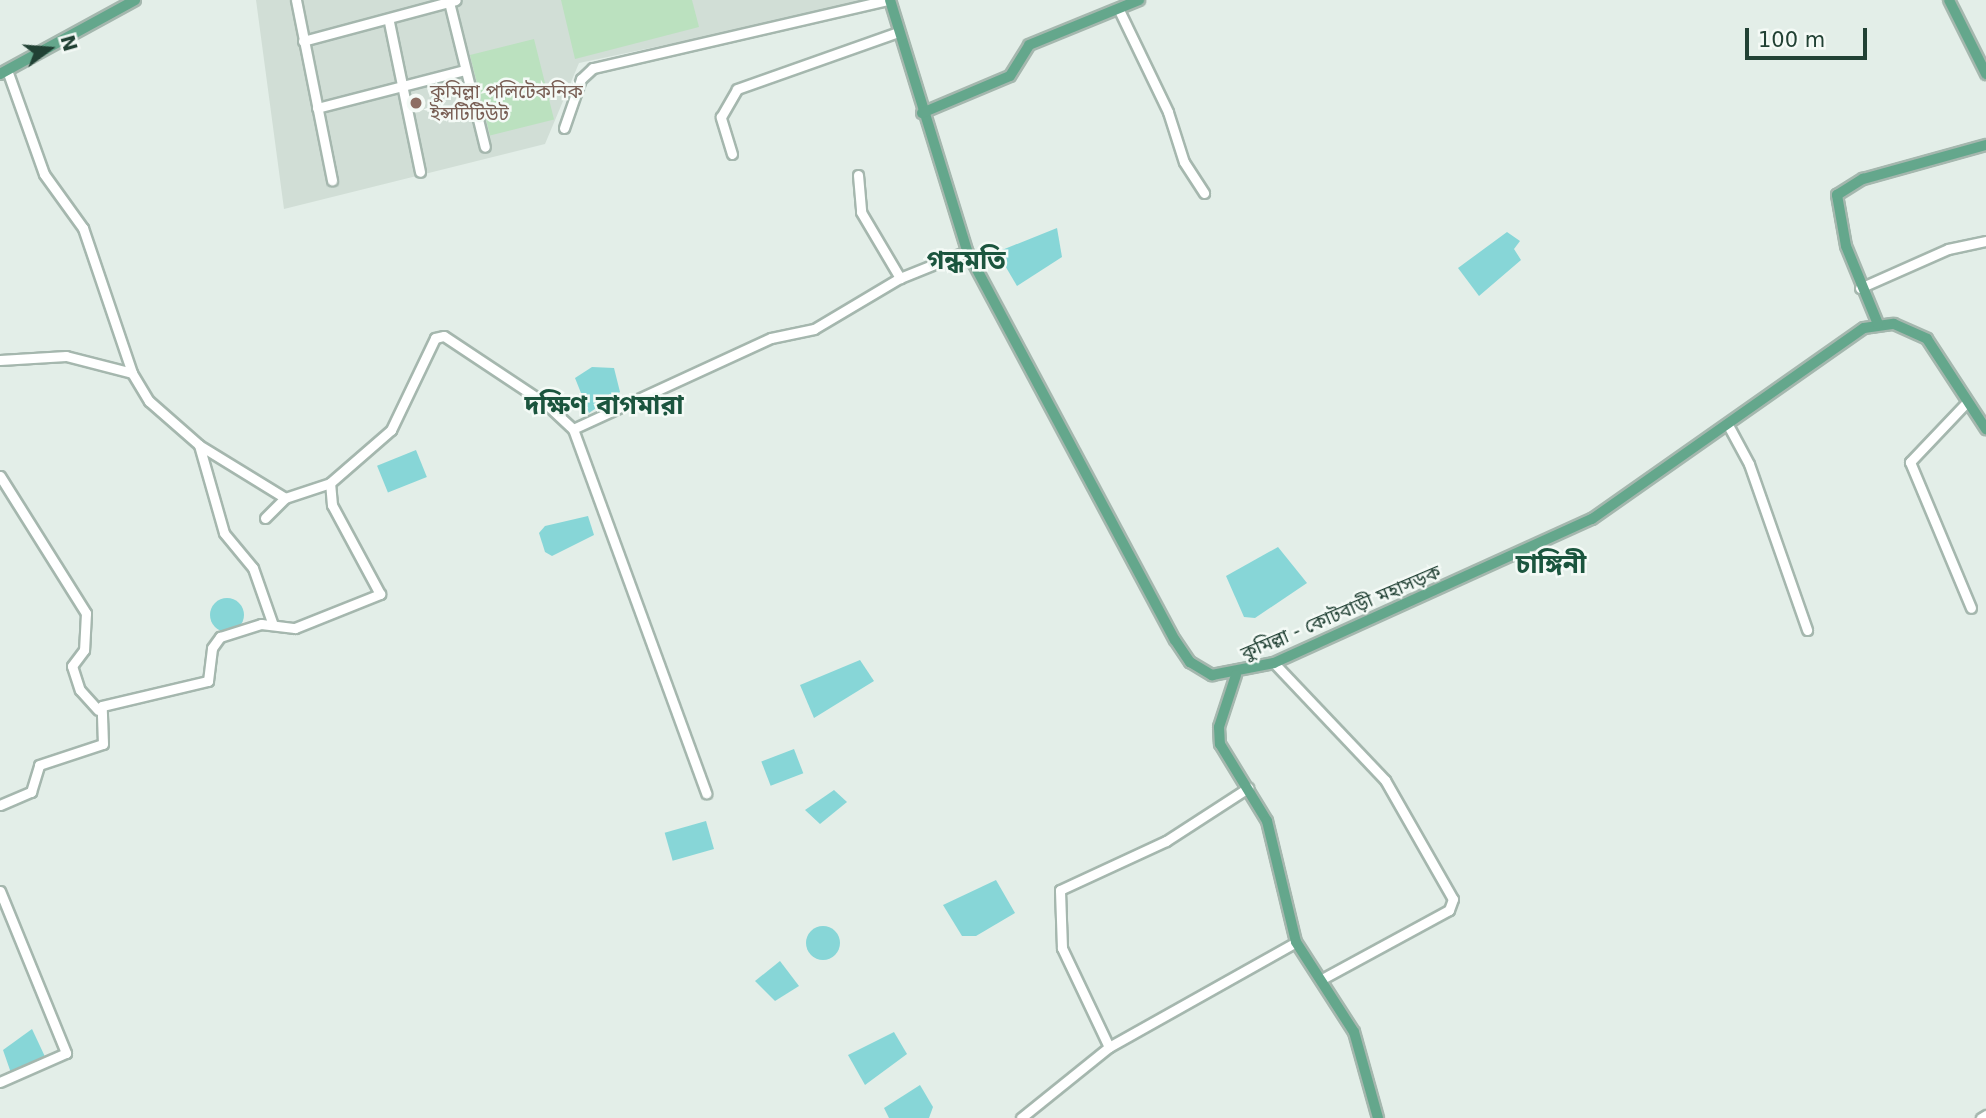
<!DOCTYPE html>
<html>
<head>
<meta charset="utf-8">
<style>
  body { margin:0 }
  #map { position:relative; width:1986px; height:1118px; overflow:hidden; background:#e3eee8; font-family:"DejaVu Sans","Noto Sans Bengali",sans-serif }
  div>[style] { position:absolute }
  .built>* { inset:0; background:#d1ded6 }
  .green>* { inset:0; background:#bbe1bf; transform-origin:0 0 }
  .water>* { inset:0; background:#87d6d7; transform-origin:0 0 }
  .round { border-radius:50% }
  .roads { filter:drop-shadow(2px 0 #a5b7ae) drop-shadow(-2px 0 #a5b7ae) drop-shadow(0 2px #a5b7ae) drop-shadow(0 -2px #a5b7ae) }
  .minor>* { height:9px; margin:-4.5px; padding:0 4.5px; transform-origin:4.5px; border-radius:4.5px; background:#fff }
  .major>* { height:10px; margin:-5px; padding:0 5px; transform-origin:5px; border-radius:5px; background:#64a78c }
  .dots>* { width:19px; height:19px; translate:-50% -50%; box-sizing:border-box; border:4px solid #f4faf6; border-radius:50% }
  span { translate:-50% -50%; white-space:nowrap; text-align:center; line-height:1.15; -webkit-text-stroke:5px #f4faf6; paint-order:stroke }
  .education-label { font-size:19px; color:#785e54 }
  .left { translate:0 -50%; text-align:left }
  .street-label { font-size:19px; color:#214134 }
  .district-label { font-size:26px; color:#1b553e; font-weight:700 }
  .north { position:absolute; left:14px; top:14px; width:70px; height:70px; -webkit-text-stroke:5px #f4faf6; paint-order:stroke; rotate:74deg; font-size:19px; font-weight:700; line-height:28px; text-align:center; color:#214134 }
  .north::after { content:''; display:block; margin:auto; width:24px; height:32px; background:#214134; clip-path:polygon(50% 0,100% 100%,50% 72%,0 100%) }
  .scale { position:absolute; left:1745px; top:28px; width:122px; height:32px; box-sizing:border-box; border:4px solid #214134; border-top:0; padding-left:9px; font-size:21px; line-height:24px; white-space:nowrap; color:#214134; -webkit-text-stroke:5px #f4faf6; paint-order:stroke }
</style>
</head>
<body>
<div id="map">
  <div class="built">
    <i style="clip-path:polygon(256px 0,880px 0,579px 63px,545px 144px,284px 209px)"></i>
  </div>
  <div class="green">
    <i style="clip-path:polygon(561px 0,692px 0,699px 27px,575px 59px)"></i>
    <i style="left:534px;top:39px;width:83px;height:66px;rotate:76deg"></i>
  </div>
  <div class="water">
    <i style="clip-path:polygon(1057px 228px,1062px 257px,1017px 286px,997px 252px)"></i>
    <i style="clip-path:polygon(1507px 232px,1520px 241px,1514px 249px,1521px 260px,1479px 296px,1458px 268px)"></i>
    <i style="clip-path:polygon(592px 367px,614px 368px,620px 392px,589px 413px,575px 378px)"></i>
    <i style="left:416px;top:450px;width:29px;height:42px;rotate:68deg"></i>
    <i style="clip-path:polygon(588px 516px,594px 535px,552px 556px,545px 552px,539px 533px,545px 526px)"></i>
    <i style="clip-path:polygon(1278px 547px,1307px 583px,1255px 618px,1244px 617px,1226px 576px)"></i>
    <i class="round" style="left:210px;top:598px;width:34px;height:34px"></i>
    <i style="clip-path:polygon(860px 660px,874px 681px,814px 718px,800px 685px)"></i>
    <i style="left:794px;top:749px;width:26px;height:35px;rotate:69deg"></i>
    <i style="clip-path:polygon(834px 790px,847px 802px,820px 824px,805px 810px)"></i>
    <i style="left:706px;top:821px;width:29px;height:43px;rotate:74deg"></i>
    <i style="clip-path:polygon(996px 880px,1015px 913px,976px 936px,962px 936px,943px 905px)"></i>
    <i class="round" style="left:806px;top:926px;width:34px;height:34px"></i>
    <i style="clip-path:polygon(780px 961px,799px 986px,775px 1001px,755px 981px)"></i>
    <i style="clip-path:polygon(32px 1029px,47px 1061px,11px 1073px,3px 1050px)"></i>
    <i style="clip-path:polygon(894px 1032px,907px 1054px,865px 1085px,848px 1055px)"></i>
    <i style="clip-path:polygon(920px 1085px,933px 1107px,929px 1118px,889px 1118px,884px 1108px)"></i>
  </div>
  <div class="roads">
    <div class="minor">
      <i style="left:296px;top:0;width:184px;rotate:78.7deg"></i>
      <i style="left:449px;top:2px;width:149px;rotate:76.1deg"></i>
      <i style="left:1119px;top:10px;width:113px;rotate:64.3deg"></i>
      <i style="left:1168px;top:112px;width:52px;rotate:72.3deg"></i>
      <i style="left:1184px;top:162px;width:37px;rotate:57deg"></i>
      <i style="left:389px;top:22px;width:153px;rotate:78.3deg"></i>
      <i style="left:303px;top:41px;width:158px;rotate:-15deg"></i>
      <i style="left:7px;top:70px;width:110px;rotate:70.4deg"></i>
      <i style="left:44px;top:174px;width:67px;rotate:54.2deg"></i>
      <i style="left:83px;top:228px;width:153px;rotate:71.3deg"></i>
      <i style="left:132px;top:373px;width:33px;rotate:59deg"></i>
      <i style="left:149px;top:401px;width:67px;rotate:41.3deg"></i>
      <i style="left:199px;top:445px;width:101px;rotate:31.6deg"></i>
      <i style="left:285px;top:498px;width:47px;rotate:-18.4deg"></i>
      <i style="left:317px;top:108px;width:153px;rotate:-14.4deg"></i>
      <i style="left:564px;top:128px;width:52px;rotate:-70.9deg"></i>
      <i style="left:581px;top:79px;width:16px;rotate:-43deg"></i>
      <i style="left:593px;top:68px;width:303px;rotate:-13deg"></i>
      <i style="left:732px;top:154px;width:39px;rotate:-107deg"></i>
      <i style="left:721px;top:117px;width:32px;rotate:-60deg"></i>
      <i style="left:737px;top:89px;width:171px;rotate:-19.5deg"></i>
      <i style="left:858px;top:175px;width:37px;rotate:85deg"></i>
      <i style="left:861px;top:212px;width:77px;rotate:59.4deg"></i>
      <i style="left:1860px;top:288px;width:96px;rotate:-23.9deg"></i>
      <i style="left:1948px;top:249px;width:39px;rotate:-12deg"></i>
      <i style="left:0;top:360px;width:66px;rotate:-3.5deg"></i>
      <i style="left:66px;top:356px;width:68px;rotate:14.4deg"></i>
      <i style="left:1967px;top:402px;width:83px;rotate:133.5deg"></i>
      <i style="left:1910px;top:462px;width:158px;rotate:67.3deg"></i>
      <i style="left:1728px;top:425px;width:44px;rotate:61.7deg"></i>
      <i style="left:1749px;top:464px;width:176px;rotate:70.7deg"></i>
      <i style="left:573px;top:429px;width:388px;rotate:69.9deg"></i>
      <i style="left:199px;top:445px;width:91px;rotate:74.1deg"></i>
      <i style="left:224px;top:533px;width:45px;rotate:50.4deg"></i>
      <i style="left:253px;top:568px;width:60px;rotate:70.7deg"></i>
      <i style="left:0;top:476px;width:162px;rotate:57.9deg"></i>
      <i style="left:86px;top:613px;width:37px;rotate:93deg"></i>
      <i style="left:84px;top:650px;width:20px;rotate:127deg"></i>
      <i style="left:72px;top:666px;width:25px;rotate:72deg"></i>
      <i style="left:80px;top:690px;width:27px;rotate:48deg"></i>
      <i style="left:265px;top:518px;width:28px;rotate:-45deg"></i>
      <i style="left:1274px;top:663px;width:161px;rotate:46.5deg"></i>
      <i style="left:1385px;top:780px;width:137px;rotate:60.3deg"></i>
      <i style="left:1453px;top:899px;width:12px;rotate:110deg"></i>
      <i style="left:1449px;top:910px;width:145px;rotate:151.5deg"></i>
      <i style="left:0;top:805px;width:34px;rotate:-23deg"></i>
      <i style="left:31px;top:792px;width:28px;rotate:-73deg"></i>
      <i style="left:39px;top:765px;width:67px;rotate:-18.2deg"></i>
      <i style="left:103px;top:744px;width:38px;rotate:-92deg"></i>
      <i style="left:102px;top:706px;width:109px;rotate:-13.3deg"></i>
      <i style="left:208px;top:681px;width:33px;rotate:-83deg"></i>
      <i style="left:212px;top:648px;width:14px;rotate:-54deg"></i>
      <i style="left:220px;top:637px;width:43px;rotate:-17.6deg"></i>
      <i style="left:261px;top:624px;width:34px;rotate:7deg"></i>
      <i style="left:295px;top:628px;width:92px;rotate:-21.8deg"></i>
      <i style="left:380px;top:594px;width:101px;rotate:-118.3deg"></i>
      <i style="left:332px;top:505px;width:22px;rotate:-95deg"></i>
      <i style="left:330px;top:483px;width:81px;rotate:-41deg"></i>
      <i style="left:391px;top:430px;width:102px;rotate:-64.4deg"></i>
      <i style="left:435px;top:338px;width:9px;rotate:-13deg"></i>
      <i style="left:444px;top:336px;width:121px;rotate:33.6deg"></i>
      <i style="left:545px;top:403px;width:38px;rotate:43deg"></i>
      <i style="left:573px;top:429px;width:218px;rotate:-24.7deg"></i>
      <i style="left:771px;top:338px;width:44px;rotate:-11.8deg"></i>
      <i style="left:814px;top:329px;width:100px;rotate:-30.7deg"></i>
      <i style="left:900px;top:278px;width:72px;rotate:-21.9deg"></i>
      <i style="left:0;top:891px;width:175px;rotate:67.8deg"></i>
      <i style="left:66px;top:1053px;width:72px;rotate:156.3deg"></i>
      <i style="left:1109px;top:1047px;width:110px;rotate:-115.4deg"></i>
      <i style="left:1062px;top:948px;width:58px;rotate:-92deg"></i>
      <i style="left:1060px;top:890px;width:117px;rotate:-24.8deg"></i>
      <i style="left:1166px;top:841px;width:98px;rotate:-32.9deg"></i>
      <i style="left:1021px;top:1118px;width:113px;rotate:-38.9deg"></i>
      <i style="left:1109px;top:1047px;width:214px;rotate:-29.3deg"></i>
      <i style="left:1981px;top:1118px;width:6px;rotate:-31deg"></i>
    </div>
    <div class="major">
      <i style="left:890px;top:0;width:263px;rotate:72.9deg"></i>
      <i style="left:967px;top:251px;width:441px;rotate:61.9deg"></i>
      <i style="left:1175px;top:640px;width:27px;rotate:56deg"></i>
      <i style="left:1190px;top:662px;width:26px;rotate:31deg"></i>
      <i style="left:1212px;top:675px;width:63px;rotate:-11deg"></i>
      <i style="left:1274px;top:663px;width:349px;rotate:-24.4deg"></i>
      <i style="left:1592px;top:519px;width:332px;rotate:-35.1deg"></i>
      <i style="left:1864px;top:328px;width:30px;rotate:-8deg"></i>
      <i style="left:1894px;top:324px;width:36px;rotate:24deg"></i>
      <i style="left:1927px;top:339px;width:108px;rotate:56.8deg"></i>
      <i style="left:1949px;top:0;width:83px;rotate:63.4deg"></i>
      <i style="left:0;top:74px;width:154px;rotate:-28.7deg"></i>
      <i style="left:922px;top:113px;width:95px;rotate:-22.8deg"></i>
      <i style="left:1010px;top:76px;width:36px;rotate:-58deg"></i>
      <i style="left:1029px;top:45px;width:119px;rotate:-22.2deg"></i>
      <i style="left:1878px;top:324px;width:84px;rotate:-112.3deg"></i>
      <i style="left:1846px;top:246px;width:52px;rotate:-100deg"></i>
      <i style="left:1837px;top:195px;width:31px;rotate:-32deg"></i>
      <i style="left:1863px;top:179px;width:128px;rotate:-15.5deg"></i>
      <i style="left:1236px;top:675px;width:55px;rotate:108.1deg"></i>
      <i style="left:1219px;top:727px;width:17px;rotate:87deg"></i>
      <i style="left:1220px;top:744px;width:90px;rotate:58.6deg"></i>
      <i style="left:1267px;top:821px;width:124px;rotate:76.5deg"></i>
      <i style="left:1296px;top:942px;width:107px;rotate:57.2deg"></i>
      <i style="left:1354px;top:1032px;width:89px;rotate:74.4deg"></i>
    </div>
  </div>
  <div class="dots">
    <i style="left:416px;top:103px;background:#8d6e63"></i>
  </div>
  <div class="education-label">
    <span class="left" style="left:430px;top:103px">কুমিল্লা পলিটেকনিক<br>ইন্সটিটিউট</span>
  </div>
  <div class="street-label">
    <span style="left:1341px;top:613px;rotate:-23deg">কুমিল্লা - কোটবাড়ী মহাসড়ক</span>
  </div>
  <div class="district-label">
    <span style="left:966px;top:261px">গন্ধমতি</span>
    <span style="left:604px;top:406px">দক্ষিণ বাগমারা</span>
    <span style="left:1551px;top:565px">চাঙ্গিনী</span>
  </div>
  <div class="north">N</div>
  <div class="scale">100 m</div>
</div>
</body>
</html>
